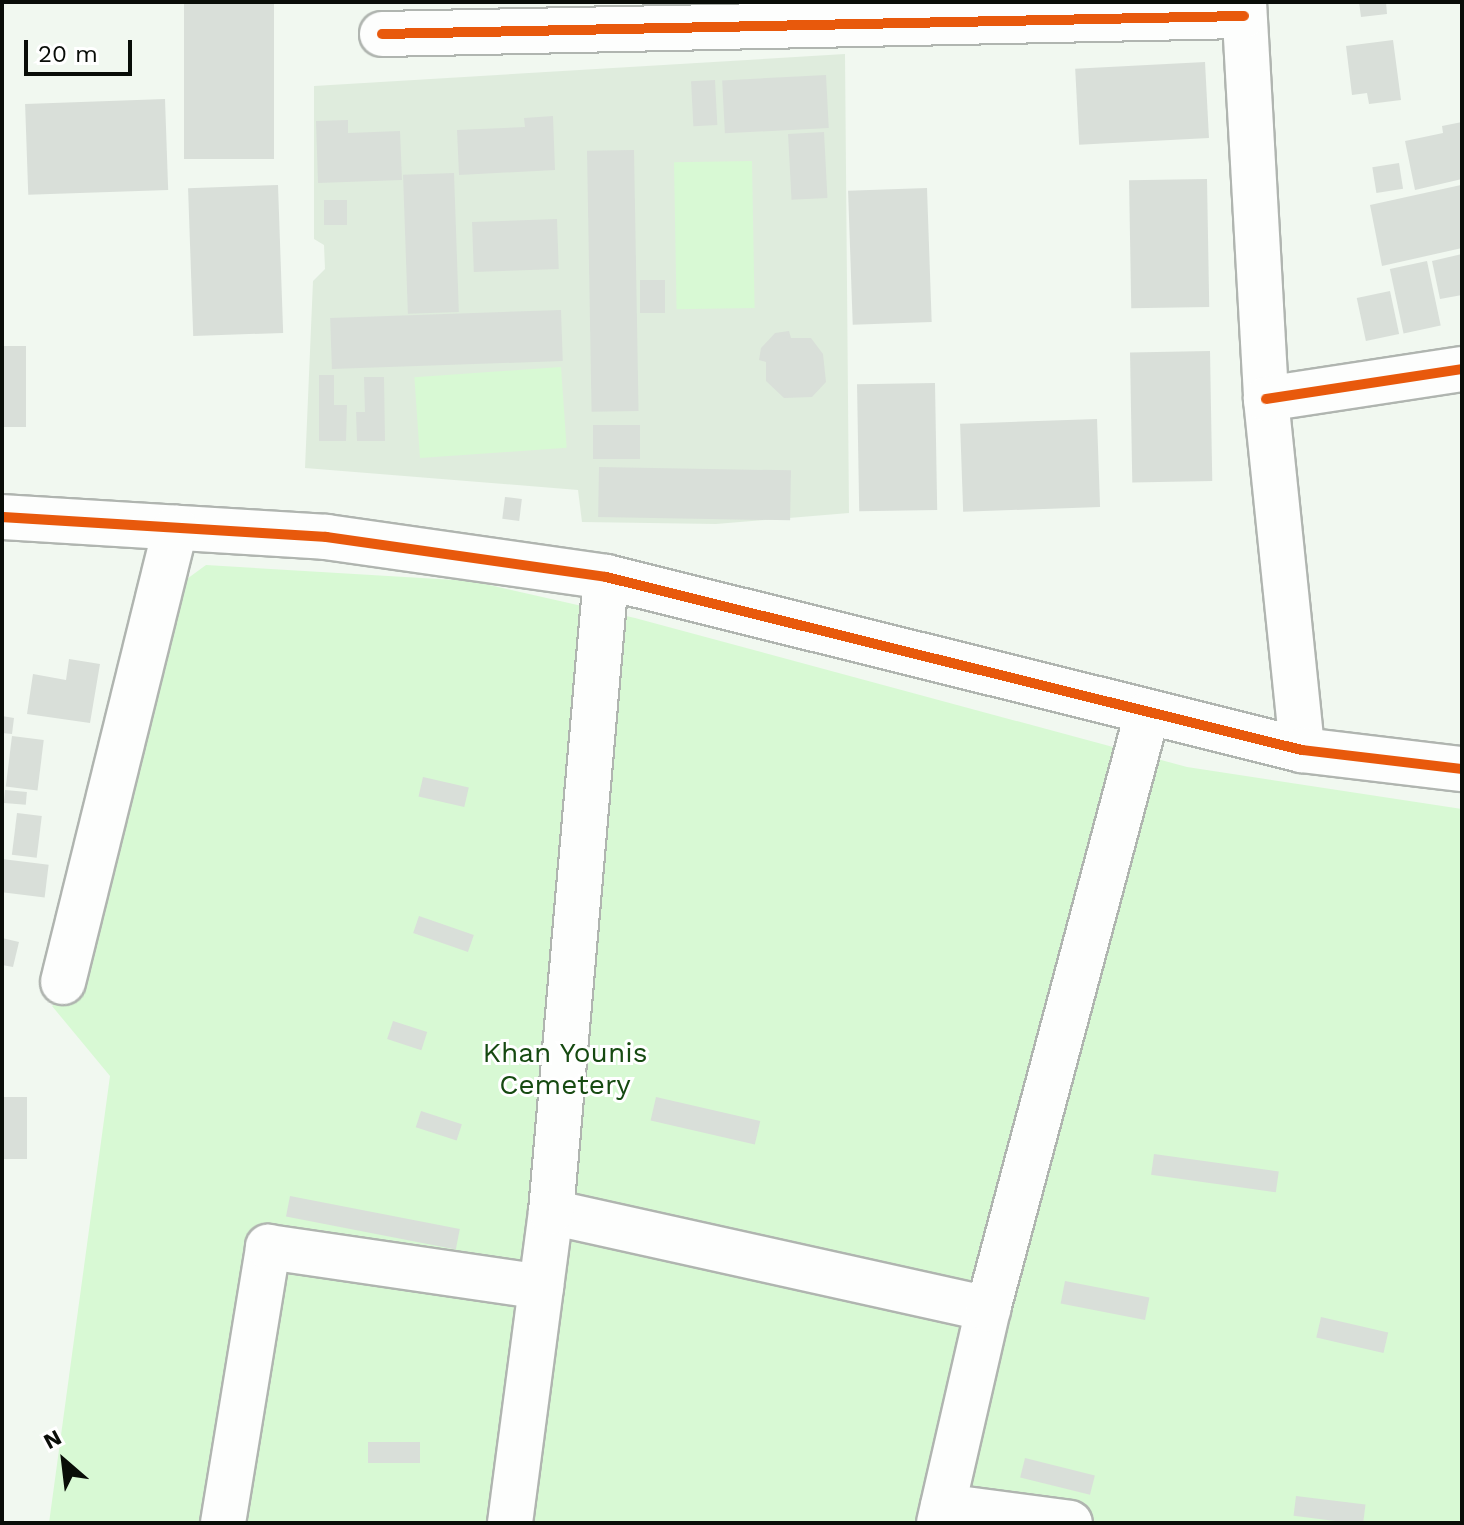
<!DOCTYPE html>
<html>
<head>
<meta charset="utf-8">
<style>
  body { margin:0 }
  #map { position:relative; width:1464px; height:1525px; overflow:hidden; background:#f1f8f0; font-family:"Work Sans",sans-serif }
  div>[style] { position:absolute }
  .built>* { inset:0; background:#dfecdd }
  .green>* { inset:0; background:#d8f9d4; transform-origin:0 0 }
  .building>* { inset:0; background:#d9dfd9; transform-origin:0 0 }
  .roads { filter:drop-shadow(2px 0 #b0b5b0) drop-shadow(-2px 0 #b0b5b0) drop-shadow(0 2px #b0b5b0) drop-shadow(0 -2px #b0b5b0) }
  .minor>* { height:44px; margin:-22px; padding:0 22px; transform-origin:22px; border-radius:22px; background:#fdfefd }
  .cycleway>* { height:10px; margin:-5px; padding:0 5px; transform-origin:5px; border-radius:5px; background:#e8590c }
  span { translate:-50% -50%; white-space:nowrap; text-align:center; line-height:1.15; -webkit-text-stroke:6px #fff; paint-order:stroke }
  .park-label { font-size:28px; color:#164a11 }
  .frame { position:absolute; inset:0; border:4px solid #090d08; pointer-events:none }
  .north { position:absolute; left:24px; top:1421px; width:80px; height:80px; -webkit-text-stroke:6px #fff; paint-order:stroke; rotate:332deg; font-size:22px; font-weight:700; line-height:32px; text-align:center; color:#090d08 }
  .north::after { content:''; display:block; margin:auto; width:28px; height:36px; background:#090d08; clip-path:polygon(50% 0,100% 100%,50% 72%,0 100%) }
  .scale { position:absolute; left:24px; top:40px; width:108px; height:36px; box-sizing:border-box; border:4px solid #090d08; border-top:0; padding-left:10px; font-size:24px; line-height:28px; white-space:nowrap; color:#090d08; -webkit-text-stroke:6px #fff; paint-order:stroke }
</style>
</head>
<body>
<div id="map">
  <div class="built">
    <i style="clip-path:polygon(845px 54px,849px 513px,716px 524px,582px 522px,578px 490px,305px 468px,313px 281px,325px 269px,324px 245px,314px 239px,314px 86px)"></i>
  </div>
  <div class="green">
    <i style="left:752px;top:161px;width:147px;height:78px;rotate:89deg"></i>
    <i style="left:561px;top:367px;width:81px;height:147px;rotate:86deg"></i>
    <i style="clip-path:polygon(206px 565px,472px 581px,635px 618px,1187px 767px,1462px 809px,1462px 1523px,49px 1523px,110px 1076px,52px 1006px,70px 992px,180px 584px)"></i>
  </div>
  <div class="building">
    <i style="left:184px;top:2px;width:90px;height:157px"></i>
    <i style="clip-path:polygon(1359px 2px,1386px 2px,1387px 14px,1361px 17px)"></i>
    <i style="clip-path:polygon(1393px 40px,1401px 100px,1369px 104px,1367px 93px,1352px 95px,1346px 46px)"></i>
    <i style="left:1205px;top:62px;width:76px;height:130px;rotate:87deg"></i>
    <i style="left:826px;top:75px;width:53px;height:104px;rotate:87deg"></i>
    <i style="left:715px;top:80px;width:45px;height:24px;rotate:87deg"></i>
    <i style="left:165px;top:99px;width:91px;height:140px;rotate:88deg"></i>
    <i style="clip-path:polygon(553px 116px,555px 170px,459px 175px,457px 130px,525px 127px,524px 118px)"></i>
    <i style="clip-path:polygon(348px 120px,348px 133px,400px 131px,402px 180px,318px 183px,316px 121px)"></i>
    <i style="clip-path:polygon(1462px 122px,1462px 179px,1415px 190px,1405px 141px,1443px 133px,1442px 126px)"></i>
    <i style="left:824px;top:132px;width:66px;height:36px;rotate:87deg"></i>
    <i style="left:634px;top:150px;width:261px;height:47px;rotate:89deg"></i>
    <i style="left:1399px;top:163px;width:26px;height:27px;rotate:81deg"></i>
    <i style="left:454px;top:173px;width:139px;height:51px;rotate:88deg"></i>
    <i style="left:1207px;top:179px;width:128px;height:78px;rotate:89deg"></i>
    <i style="left:278px;top:185px;width:148px;height:90px;rotate:88deg"></i>
    <i style="clip-path:polygon(1461px 185px,1462px 248px,1382px 266px,1370px 205px)"></i>
    <i style="left:927px;top:188px;width:134px;height:79px;rotate:88deg"></i>
    <i style="left:324px;top:200px;width:23px;height:25px"></i>
    <i style="left:557px;top:219px;width:50px;height:85px;rotate:88deg"></i>
    <i style="clip-path:polygon(1462px 254px,1462px 295px,1440px 299px,1432px 261px)"></i>
    <i style="left:1427px;top:261px;width:66px;height:38px;rotate:78deg"></i>
    <i style="left:640px;top:280px;width:25px;height:33px"></i>
    <i style="left:1390px;top:291px;width:44px;height:34px;rotate:78deg"></i>
    <i style="left:561px;top:310px;width:51px;height:231px;rotate:88deg"></i>
    <i style="clip-path:polygon(789px 331px,791px 338px,811px 338px,823px 354px,826px 382px,812px 397px,784px 398px,766px 381px,766px 362px,759px 360px,761px 348px,775px 333px)"></i>
    <i style="left:2px;top:346px;width:24px;height:81px"></i>
    <i style="left:1210px;top:351px;width:130px;height:80px;rotate:89deg"></i>
    <i style="clip-path:polygon(319px 375px,334px 375px,334px 405px,347px 405px,346px 441px,319px 441px)"></i>
    <i style="clip-path:polygon(364px 377px,384px 377px,385px 441px,357px 441px,356px 412px,365px 412px)"></i>
    <i style="left:935px;top:383px;width:127px;height:78px;rotate:89deg"></i>
    <i style="left:1097px;top:419px;width:88px;height:137px;rotate:88deg"></i>
    <i style="left:640px;top:425px;width:34px;height:47px;rotate:90deg"></i>
    <i style="left:599px;top:467px;width:192px;height:50px;rotate:1deg"></i>
    <i style="left:505px;top:497px;width:17px;height:22px;rotate:7deg"></i>
    <i style="clip-path:polygon(69px 659px,100px 664px,90px 723px,27px 714px,33px 674px,66px 680px)"></i>
    <i style="clip-path:polygon(2px 716px,14px 718px,12px 734px,2px 733px)"></i>
    <i style="left:12px;top:736px;width:32px;height:51px;rotate:7deg"></i>
    <i style="left:423px;top:777px;width:47px;height:20px;rotate:13deg"></i>
    <i style="left:5px;top:790px;width:22px;height:13px;rotate:5deg"></i>
    <i style="left:17px;top:813px;width:25px;height:42px;rotate:7deg"></i>
    <i style="left:2px;top:859px;width:47px;height:33px;rotate:7deg"></i>
    <i style="left:419px;top:916px;width:58px;height:18px;rotate:19deg"></i>
    <i style="clip-path:polygon(2px 938px,19px 942px,13px 967px,2px 965px)"></i>
    <i style="left:393px;top:1021px;width:36px;height:19px;rotate:18deg"></i>
    <i style="left:3px;top:1097px;width:24px;height:62px"></i>
    <i style="left:656px;top:1097px;width:107px;height:24px;rotate:13deg"></i>
    <i style="left:421px;top:1111px;width:43px;height:17px;rotate:18deg"></i>
    <i style="left:1154px;top:1154px;width:126px;height:21px;rotate:8deg"></i>
    <i style="left:290px;top:1196px;width:173px;height:21px;rotate:11deg"></i>
    <i style="left:1065px;top:1281px;width:86px;height:23px;rotate:11deg"></i>
    <i style="left:1321px;top:1317px;width:69px;height:21px;rotate:13deg"></i>
    <i style="left:368px;top:1442px;width:52px;height:21px"></i>
    <i style="left:1025px;top:1458px;width:72px;height:20px;rotate:14deg"></i>
    <i style="left:1296px;top:1496px;width:70px;height:20px;rotate:7deg"></i>
  </div>
  <div class="roads">
    <div class="minor">
      <i style="left:1244px;top:2px;width:398px;rotate:86.8deg"></i>
      <i style="left:1266px;top:399px;width:353px;rotate:84.1deg"></i>
      <i style="left:382px;top:34px;width:862px;rotate:-1.2deg"></i>
      <i style="left:1266px;top:399px;width:198px;rotate:-8.7deg"></i>
      <i style="left:2px;top:517px;width:325px;rotate:3.5deg"></i>
      <i style="left:326px;top:537px;width:283px;rotate:8.1deg"></i>
      <i style="left:606px;top:577px;width:717px;rotate:13.96deg"></i>
      <i style="left:1302px;top:750px;width:161px;rotate:6.8deg"></i>
      <i style="left:63px;top:982px;width:468px;rotate:-76.1deg"></i>
      <i style="left:551px;top:1212px;width:448px;rotate:12.5deg"></i>
      <i style="left:943px;top:1506px;width:128px;rotate:7.6deg"></i>
      <i style="left:223px;top:1523px;width:280px;rotate:-80.7deg"></i>
      <i style="left:268px;top:1247px;width:276px;rotate:8.3deg"></i>
      <i style="left:510px;top:1523px;width:314px;rotate:-82.5deg"></i>
      <i style="left:551px;top:1212px;width:637px;rotate:-85.05deg"></i>
      <i style="left:939px;top:1523px;width:220px;rotate:-77.1deg"></i>
      <i style="left:988px;top:1309px;width:616px;rotate:-75.04deg"></i>
    </div>
  </div>
  <div class="cycleway">
    <i style="left:382px;top:34px;width:862px;rotate:-1.2deg"></i>
    <i style="left:1266px;top:399px;width:198px;rotate:-8.7deg"></i>
    <i style="left:2px;top:517px;width:325px;rotate:3.5deg"></i>
    <i style="left:326px;top:537px;width:283px;rotate:8.1deg"></i>
    <i style="left:606px;top:577px;width:717px;rotate:13.96deg"></i>
    <i style="left:1302px;top:750px;width:161px;rotate:6.8deg"></i>
  </div>
  <div class="park-label">
    <span style="left:565px;top:1069px">Khan Younis<br>Cemetery</span>
  </div>
  <div class="frame"></div>
  <div class="north">N</div>
  <div class="scale">20 m</div>
</div>
</body>
</html>
